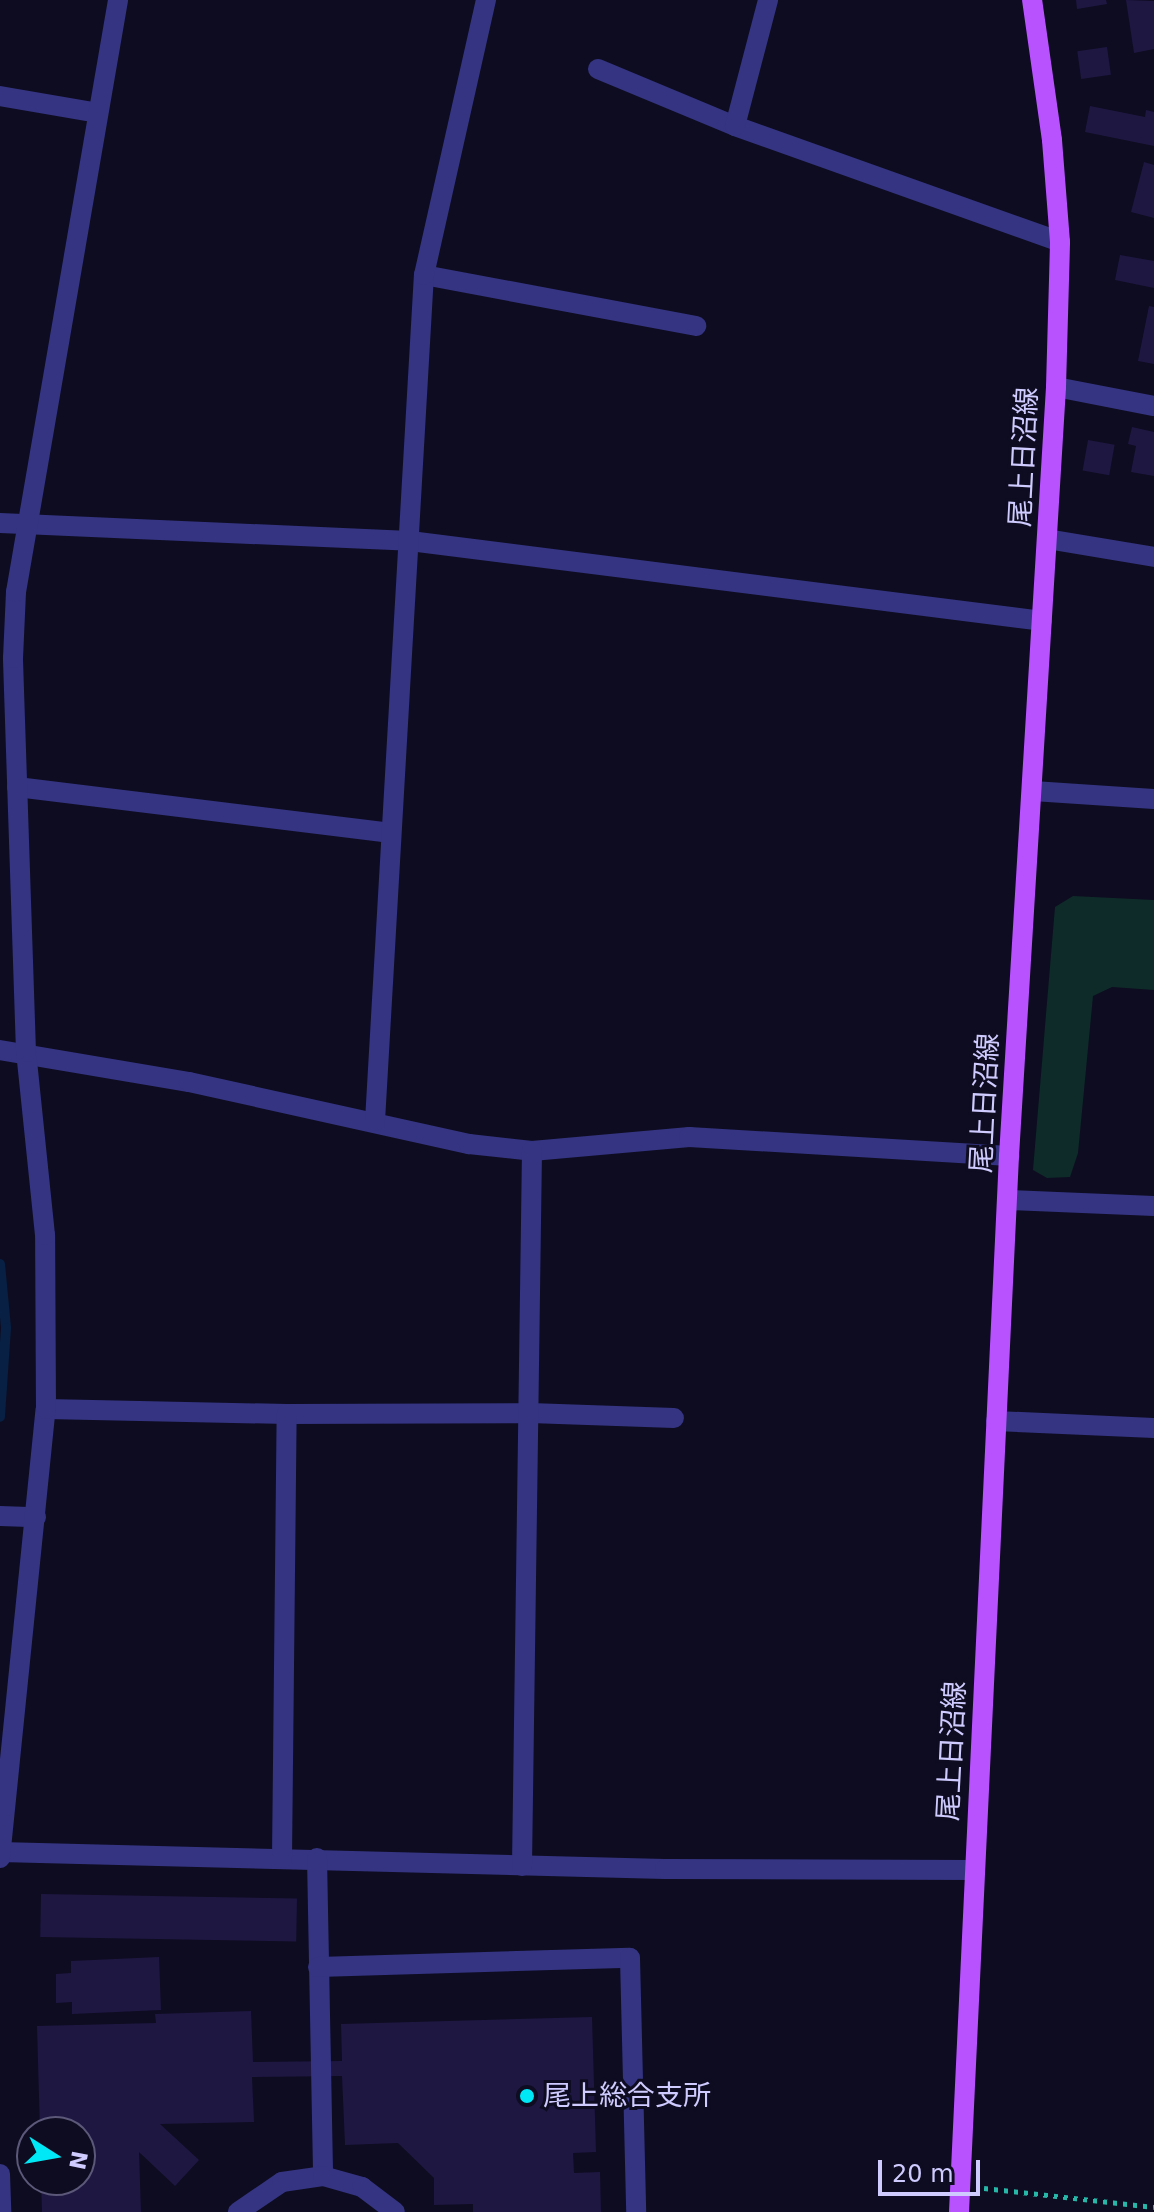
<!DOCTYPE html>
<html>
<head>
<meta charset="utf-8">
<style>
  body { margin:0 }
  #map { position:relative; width:1154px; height:2212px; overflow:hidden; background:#0e0c20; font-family:"DejaVu Sans","Noto Sans JP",sans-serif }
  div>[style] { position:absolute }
  .green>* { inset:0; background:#0e2b29 }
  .stream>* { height:10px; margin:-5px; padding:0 5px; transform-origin:5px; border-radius:5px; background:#082043 }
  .building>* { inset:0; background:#1e1742; transform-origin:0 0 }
  .path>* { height:5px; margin-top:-2.5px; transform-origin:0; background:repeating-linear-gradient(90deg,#27b7a9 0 4px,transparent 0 10px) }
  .minor>* { height:20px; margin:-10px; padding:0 10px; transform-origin:10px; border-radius:10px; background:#343482 }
  .major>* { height:20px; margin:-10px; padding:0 10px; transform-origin:10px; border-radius:10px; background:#b852ff }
  .dots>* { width:22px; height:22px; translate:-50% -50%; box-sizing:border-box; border:4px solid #0e0c20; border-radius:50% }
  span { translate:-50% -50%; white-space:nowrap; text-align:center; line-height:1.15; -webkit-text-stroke:6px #0e0c20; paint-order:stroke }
  .street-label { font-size:28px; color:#cfcbff }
  .poi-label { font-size:28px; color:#cfcbff }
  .left { translate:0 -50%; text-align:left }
  .north { position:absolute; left:16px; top:2116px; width:80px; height:80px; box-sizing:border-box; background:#0e0c20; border:2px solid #5b5879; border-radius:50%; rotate:101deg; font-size:22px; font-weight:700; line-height:32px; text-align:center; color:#cfcbff }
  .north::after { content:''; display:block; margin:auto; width:28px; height:36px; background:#00e7f6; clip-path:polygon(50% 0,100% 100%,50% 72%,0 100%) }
  .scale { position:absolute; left:878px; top:2160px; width:102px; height:36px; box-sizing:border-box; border:4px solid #cfcbff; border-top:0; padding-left:10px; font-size:24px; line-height:28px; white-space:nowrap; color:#cfcbff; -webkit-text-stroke:6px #0e0c20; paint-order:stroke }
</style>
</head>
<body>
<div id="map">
  <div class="green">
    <i style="clip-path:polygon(1073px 896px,1154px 900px,1154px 990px,1112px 987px,1093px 996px,1078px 1153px,1070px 1177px,1047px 1178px,1033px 1170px,1055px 907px)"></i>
  </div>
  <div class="stream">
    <i style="left:0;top:1264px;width:64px;rotate:84.6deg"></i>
    <i style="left:6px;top:1328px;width:89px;rotate:93.9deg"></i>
  </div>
  <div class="building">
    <i style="clip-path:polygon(1076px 0,1106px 0,1107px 4px,1077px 9px)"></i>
    <i style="clip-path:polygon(1126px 0,1154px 1px,1154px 49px,1134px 53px)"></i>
    <i style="left:1107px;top:47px;width:28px;height:30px;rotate:82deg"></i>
    <i style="clip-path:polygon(1090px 106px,1145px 117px,1146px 110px,1154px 112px,1154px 146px,1085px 132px)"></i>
    <i style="clip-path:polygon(1144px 162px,1154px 165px,1154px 218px,1131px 212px)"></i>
    <i style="clip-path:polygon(1120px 255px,1154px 261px,1154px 288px,1115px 280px)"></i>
    <i style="clip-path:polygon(1149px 306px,1154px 307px,1154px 364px,1138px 361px)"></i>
    <i style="clip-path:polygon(1132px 427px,1154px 432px,1154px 476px,1131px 472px,1136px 446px,1128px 444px)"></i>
    <i style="left:1088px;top:440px;width:27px;height:31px;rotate:10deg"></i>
    <i style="left:41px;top:1894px;width:256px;height:43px;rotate:1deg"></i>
    <i style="clip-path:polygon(159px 1957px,161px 2010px,72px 2014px,72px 2002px,56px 2003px,56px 1974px,71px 1973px,71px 1961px)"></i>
    <i style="clip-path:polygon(251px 2011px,253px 2062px,342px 2061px,341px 2024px,592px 2017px,596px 2152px,573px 2153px,574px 2173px,600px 2172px,601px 2212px,473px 2212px,473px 2204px,434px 2205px,434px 2178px,398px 2143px,345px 2145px,342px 2076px,252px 2077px,254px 2122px,160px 2124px,199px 2160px,175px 2186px,139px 2152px,141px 2212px,42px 2212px,41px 2180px,80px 2180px,80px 2132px,40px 2132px,37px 2026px,156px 2023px,155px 2014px)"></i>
  </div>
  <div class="path">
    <i style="left:984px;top:2188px;width:171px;rotate:6.4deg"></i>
  </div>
  <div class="minor">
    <i style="left:598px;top:69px;width:148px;rotate:22.6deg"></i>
    <i style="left:735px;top:126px;width:345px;rotate:19.6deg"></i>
    <i style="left:0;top:96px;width:99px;rotate:9.8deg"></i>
    <i style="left:735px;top:126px;width:130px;rotate:-75.3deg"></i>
    <i style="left:424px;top:275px;width:277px;rotate:10.6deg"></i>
    <i style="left:1056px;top:387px;width:100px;rotate:11deg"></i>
    <i style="left:0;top:523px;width:410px;rotate:2.5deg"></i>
    <i style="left:410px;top:541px;width:637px;rotate:7.21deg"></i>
    <i style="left:1047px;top:539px;width:109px;rotate:9.5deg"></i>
    <i style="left:17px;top:787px;width:375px;rotate:7deg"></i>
    <i style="left:1033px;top:791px;width:121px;rotate:3.8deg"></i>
    <i style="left:0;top:1050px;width:192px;rotate:9.6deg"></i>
    <i style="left:189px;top:1082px;width:287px;rotate:12.5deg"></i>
    <i style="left:469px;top:1144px;width:63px;rotate:6.3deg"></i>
    <i style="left:532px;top:1151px;width:158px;rotate:-5.1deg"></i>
    <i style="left:689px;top:1137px;width:321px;rotate:3.4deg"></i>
    <i style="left:375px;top:1121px;width:847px;rotate:-86.69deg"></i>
    <i style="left:424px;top:275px;width:282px;rotate:-77.3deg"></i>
    <i style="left:1007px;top:1200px;width:147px;rotate:2.3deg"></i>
    <i style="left:46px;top:1409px;width:241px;rotate:1.2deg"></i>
    <i style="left:287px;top:1414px;width:243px;rotate:-0.2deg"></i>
    <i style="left:530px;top:1413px;width:144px;rotate:2deg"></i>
    <i style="left:996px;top:1421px;width:158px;rotate:2.5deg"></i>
    <i style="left:0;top:1516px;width:36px;rotate:2deg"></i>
    <i style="left:0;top:1852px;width:665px;rotate:1.46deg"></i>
    <i style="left:665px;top:1869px;width:310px;rotate:0.2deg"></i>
    <i style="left:0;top:1858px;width:451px;rotate:-84.2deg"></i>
    <i style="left:46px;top:1409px;width:174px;rotate:-90.3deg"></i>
    <i style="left:45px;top:1235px;width:184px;rotate:-95.9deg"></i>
    <i style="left:26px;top:1052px;width:394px;rotate:-91.9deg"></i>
    <i style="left:13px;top:658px;width:66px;rotate:-87.4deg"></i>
    <i style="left:16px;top:592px;width:601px;rotate:-80.22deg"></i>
    <i style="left:282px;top:1858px;width:444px;rotate:-89.4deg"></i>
    <i style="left:317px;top:1858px;width:318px;rotate:88.9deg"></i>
    <i style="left:522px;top:1866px;width:715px;rotate:-89.2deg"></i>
    <i style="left:318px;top:1967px;width:312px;rotate:-1.7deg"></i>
    <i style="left:630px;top:1958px;width:254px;rotate:88.6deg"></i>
    <i style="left:0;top:2174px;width:38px;rotate:88deg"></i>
    <i style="left:238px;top:2212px;width:53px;rotate:-34.3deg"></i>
    <i style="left:282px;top:2182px;width:41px;rotate:-8.3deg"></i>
    <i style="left:323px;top:2176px;width:41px;rotate:15.8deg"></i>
    <i style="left:362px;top:2187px;width:41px;rotate:37.1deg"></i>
  </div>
  <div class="major">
    <i style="left:959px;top:2212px;width:1057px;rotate:-87.29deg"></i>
    <i style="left:1009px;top:1156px;width:770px;rotate:-86.5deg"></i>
    <i style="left:1056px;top:387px;width:145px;rotate:-88.4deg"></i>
    <i style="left:1060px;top:242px;width:102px;rotate:-94.5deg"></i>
    <i style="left:1052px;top:140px;width:141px;rotate:-98.1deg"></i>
  </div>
  <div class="dots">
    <i style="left:527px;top:2096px;background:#00e7f6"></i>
  </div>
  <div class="street-label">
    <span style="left:1024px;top:457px;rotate:-87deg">尾上日沼線</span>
    <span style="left:985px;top:1103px;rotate:-87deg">尾上日沼線</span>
    <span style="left:952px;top:1751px;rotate:-87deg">尾上日沼線</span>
  </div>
  <div class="poi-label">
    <span class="left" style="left:543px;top:2096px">尾上総合支所</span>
  </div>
  <div class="north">N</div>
  <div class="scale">20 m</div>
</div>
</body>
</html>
